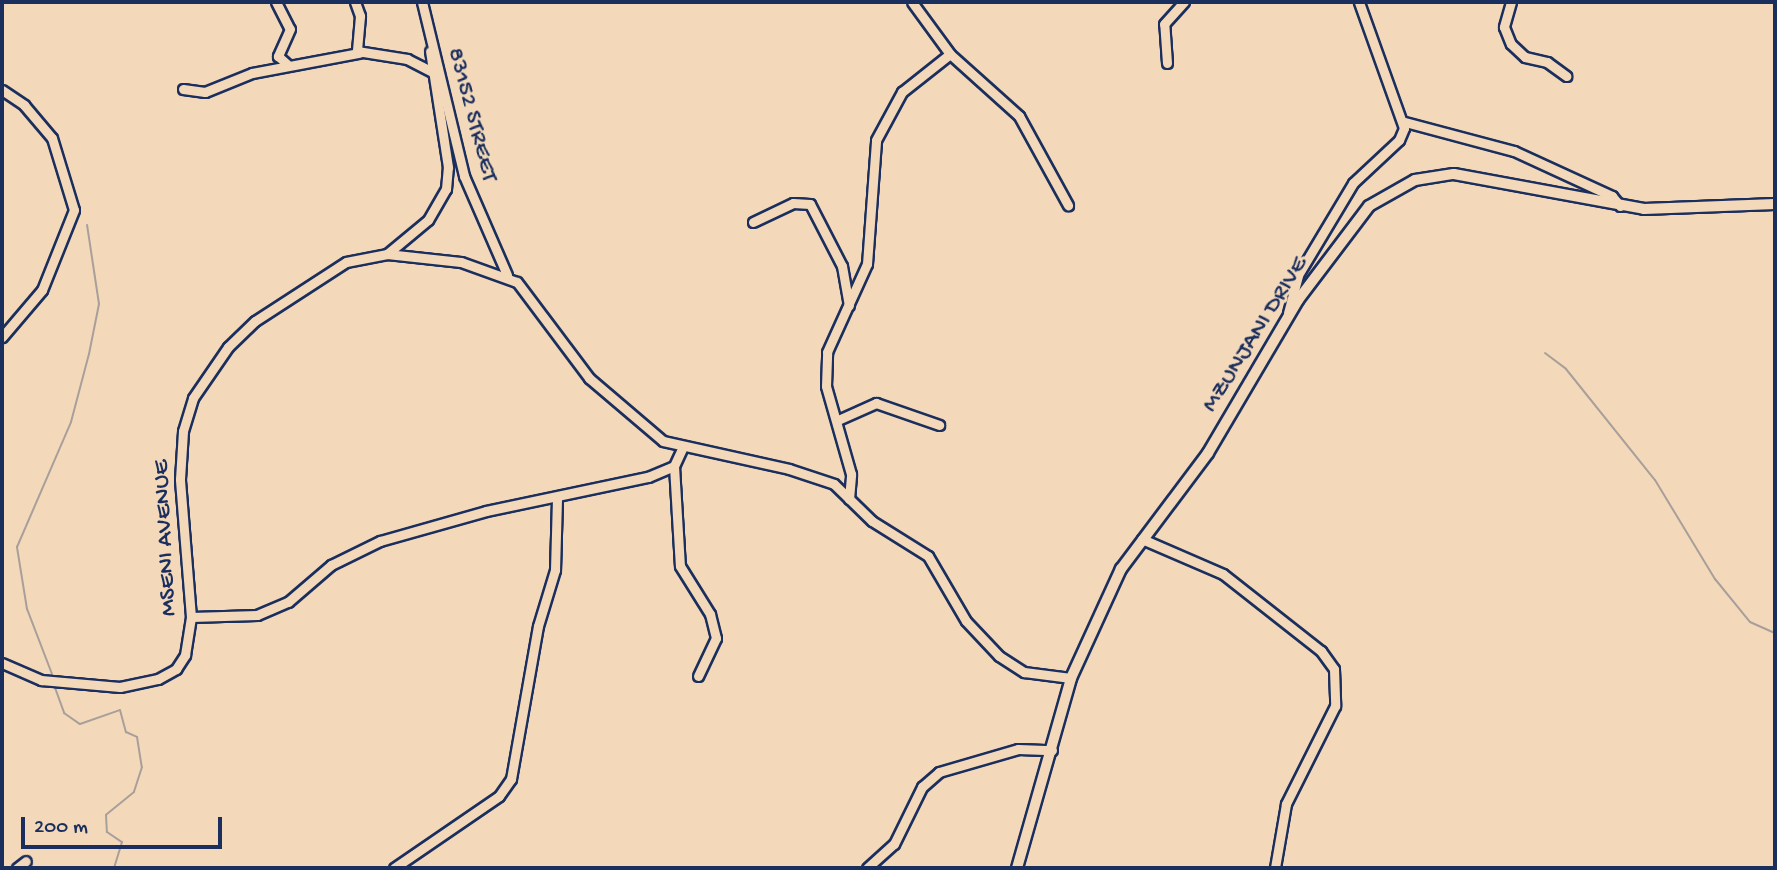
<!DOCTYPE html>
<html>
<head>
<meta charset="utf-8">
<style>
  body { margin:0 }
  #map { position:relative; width:1777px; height:870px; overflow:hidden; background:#f3d9ba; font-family:"Gochi Hand",sans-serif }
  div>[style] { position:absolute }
  .stream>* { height:2px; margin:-1px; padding:0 1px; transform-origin:1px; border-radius:1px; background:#a99f9a }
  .roads { filter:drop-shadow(2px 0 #1b2f5e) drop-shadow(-2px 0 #1b2f5e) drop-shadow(0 2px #1b2f5e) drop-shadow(0 -2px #1b2f5e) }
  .minor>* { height:9px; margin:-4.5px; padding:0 4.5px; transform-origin:4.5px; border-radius:4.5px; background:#f3d9ba }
  .major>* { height:10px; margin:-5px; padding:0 5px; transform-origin:5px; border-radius:5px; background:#f3d9ba }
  span { translate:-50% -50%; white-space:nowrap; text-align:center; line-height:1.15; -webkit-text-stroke:6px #f3d9ba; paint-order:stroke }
  .street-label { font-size:24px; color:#1b2f5e }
  .frame { position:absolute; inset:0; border:4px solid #1b2f5e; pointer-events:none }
  .scale { position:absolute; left:21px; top:817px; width:201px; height:32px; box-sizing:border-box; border:4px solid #1b2f5e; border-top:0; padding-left:9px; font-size:21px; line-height:24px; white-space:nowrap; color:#1b2f5e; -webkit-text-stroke:5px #f3d9ba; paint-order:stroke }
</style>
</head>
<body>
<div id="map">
  <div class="stream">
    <i style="left:1545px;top:353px;width:26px;rotate:37deg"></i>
    <i style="left:1566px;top:369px;width:142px;rotate:51.3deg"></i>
    <i style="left:1655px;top:480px;width:116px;rotate:58.8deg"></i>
    <i style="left:1715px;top:579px;width:55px;rotate:50.9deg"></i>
    <i style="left:1750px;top:622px;width:27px;rotate:24deg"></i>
    <i style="left:52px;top:674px;width:70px;rotate:-111deg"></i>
    <i style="left:27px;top:609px;width:63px;rotate:-99.2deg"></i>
    <i style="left:17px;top:547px;width:136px;rotate:-66.6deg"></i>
    <i style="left:71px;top:422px;width:70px;rotate:-75.2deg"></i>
    <i style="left:89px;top:354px;width:51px;rotate:-78.7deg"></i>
    <i style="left:99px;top:304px;width:80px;rotate:-98.6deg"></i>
    <i style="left:54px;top:685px;width:30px;rotate:70deg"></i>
    <i style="left:64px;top:713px;width:19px;rotate:35deg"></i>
    <i style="left:80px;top:724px;width:42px;rotate:-19.3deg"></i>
    <i style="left:120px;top:710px;width:23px;rotate:75deg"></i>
    <i style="left:126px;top:732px;width:12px;rotate:24deg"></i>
    <i style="left:137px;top:737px;width:30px;rotate:81deg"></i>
    <i style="left:142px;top:767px;width:26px;rotate:108deg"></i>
    <i style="left:134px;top:792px;width:36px;rotate:141deg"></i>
    <i style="left:106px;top:815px;width:17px;rotate:87deg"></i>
    <i style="left:107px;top:832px;width:18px;rotate:34deg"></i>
    <i style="left:122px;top:842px;width:27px;rotate:107deg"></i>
  </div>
  <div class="roads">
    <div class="minor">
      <i style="left:276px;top:2px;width:30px;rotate:63deg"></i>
      <i style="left:290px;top:29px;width:30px;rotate:114deg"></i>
      <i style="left:278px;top:56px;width:12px;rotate:42deg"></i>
      <i style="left:355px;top:2px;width:15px;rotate:70deg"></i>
      <i style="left:360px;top:16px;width:35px;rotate:95deg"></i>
      <i style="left:357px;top:51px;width:51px;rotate:9.1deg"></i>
      <i style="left:407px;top:59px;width:30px;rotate:27deg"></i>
      <i style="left:422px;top:2px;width:179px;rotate:76.4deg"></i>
      <i style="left:464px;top:176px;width:108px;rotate:66.5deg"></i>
      <i style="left:1511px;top:2px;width:26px;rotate:106deg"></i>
      <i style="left:1504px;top:27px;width:18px;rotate:68deg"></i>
      <i style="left:1511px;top:44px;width:19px;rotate:43deg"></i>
      <i style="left:1525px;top:57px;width:23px;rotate:13deg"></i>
      <i style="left:1547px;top:62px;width:24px;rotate:36deg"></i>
      <i style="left:950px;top:54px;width:93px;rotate:41.9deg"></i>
      <i style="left:1019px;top:116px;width:102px;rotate:61.2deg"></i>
      <i style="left:1167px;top:63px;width:39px;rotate:-94deg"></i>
      <i style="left:1164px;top:24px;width:30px;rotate:-48deg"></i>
      <i style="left:183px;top:89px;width:22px;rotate:8deg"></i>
      <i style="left:205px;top:92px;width:51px;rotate:-22deg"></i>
      <i style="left:252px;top:73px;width:109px;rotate:-10.6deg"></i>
      <i style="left:2px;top:90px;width:27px;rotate:34deg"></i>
      <i style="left:24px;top:105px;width:43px;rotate:49.7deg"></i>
      <i style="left:52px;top:138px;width:75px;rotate:73deg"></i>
      <i style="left:74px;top:210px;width:86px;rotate:111.8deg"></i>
      <i style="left:42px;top:290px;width:62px;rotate:130.4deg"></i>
      <i style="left:1405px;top:122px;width:113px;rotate:14.9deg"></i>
      <i style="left:1514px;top:151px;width:108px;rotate:24.7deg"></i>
      <i style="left:1612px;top:196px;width:13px;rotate:51deg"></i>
      <i style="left:753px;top:222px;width:44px;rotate:-25.4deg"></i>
      <i style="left:793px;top:203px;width:17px;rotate:3deg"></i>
      <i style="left:810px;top:204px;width:70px;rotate:62.7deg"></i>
      <i style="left:842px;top:266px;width:40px;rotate:80deg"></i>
      <i style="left:387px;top:254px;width:53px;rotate:-39.7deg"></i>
      <i style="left:428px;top:220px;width:36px;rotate:-60deg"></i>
      <i style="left:446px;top:189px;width:22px;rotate:-85deg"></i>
      <i style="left:448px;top:167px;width:117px;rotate:-98.8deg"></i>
      <i style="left:1288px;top:313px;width:39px;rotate:-75deg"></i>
      <i style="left:1298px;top:275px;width:107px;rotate:-59.1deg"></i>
      <i style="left:1353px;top:183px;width:63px;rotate:-43.1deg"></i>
      <i style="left:1399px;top:140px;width:13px;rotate:-67deg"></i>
      <i style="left:1404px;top:128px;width:134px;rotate:-109.7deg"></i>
      <i style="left:838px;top:420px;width:42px;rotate:-24.1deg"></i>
      <i style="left:876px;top:403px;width:67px;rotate:19.2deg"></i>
      <i style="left:674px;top:466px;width:100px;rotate:86.6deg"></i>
      <i style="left:680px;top:566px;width:57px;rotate:58deg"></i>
      <i style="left:710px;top:614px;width:25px;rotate:76deg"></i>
      <i style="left:716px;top:638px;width:42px;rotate:115.3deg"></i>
      <i style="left:849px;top:499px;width:25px;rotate:-85deg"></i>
      <i style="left:851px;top:474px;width:91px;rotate:-105.9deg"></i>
      <i style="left:826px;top:386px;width:34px;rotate:-88deg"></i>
      <i style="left:827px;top:352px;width:97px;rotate:-65.6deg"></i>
      <i style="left:867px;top:264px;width:124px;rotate:-85.8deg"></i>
      <i style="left:876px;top:140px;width:55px;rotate:-61.6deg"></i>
      <i style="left:902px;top:92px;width:61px;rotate:-38.4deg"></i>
      <i style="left:950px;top:54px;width:64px;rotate:-126.2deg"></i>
      <i style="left:1142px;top:539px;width:88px;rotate:23.4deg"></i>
      <i style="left:1223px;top:574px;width:125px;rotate:38.2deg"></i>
      <i style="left:1321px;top:651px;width:22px;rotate:54deg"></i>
      <i style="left:1334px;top:669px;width:37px;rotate:88deg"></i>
      <i style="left:1335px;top:706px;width:110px;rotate:116.6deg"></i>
      <i style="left:1286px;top:804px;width:65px;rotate:99.8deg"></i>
      <i style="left:191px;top:617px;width:66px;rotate:-1.7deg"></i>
      <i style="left:257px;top:615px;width:34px;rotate:-23deg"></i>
      <i style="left:288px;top:602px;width:57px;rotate:-40.7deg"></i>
      <i style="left:331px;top:565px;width:55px;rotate:-26.1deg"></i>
      <i style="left:380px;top:541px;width:110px;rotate:-15.8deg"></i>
      <i style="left:486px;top:511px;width:166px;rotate:-11.9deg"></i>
      <i style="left:648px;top:477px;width:28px;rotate:-23deg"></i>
      <i style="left:674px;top:466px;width:21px;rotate:-65deg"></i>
      <i style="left:2px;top:663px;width:43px;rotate:23.6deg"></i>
      <i style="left:41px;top:680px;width:79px;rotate:5.1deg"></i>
      <i style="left:120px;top:687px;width:39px;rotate:-12deg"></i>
      <i style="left:158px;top:679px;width:21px;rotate:-29deg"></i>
      <i style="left:176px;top:669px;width:17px;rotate:-57deg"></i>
      <i style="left:185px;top:655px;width:38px;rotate:-81deg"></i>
      <i style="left:191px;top:617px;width:138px;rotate:-94.6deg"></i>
      <i style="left:180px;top:479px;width:48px;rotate:-86.4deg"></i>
      <i style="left:183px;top:431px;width:34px;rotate:-73deg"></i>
      <i style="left:193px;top:398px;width:62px;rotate:-55.5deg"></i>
      <i style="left:228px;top:347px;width:37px;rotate:-44deg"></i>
      <i style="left:255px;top:321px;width:108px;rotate:-33deg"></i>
      <i style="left:346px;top:262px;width:42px;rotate:-11deg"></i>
      <i style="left:387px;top:254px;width:74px;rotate:6.2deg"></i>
      <i style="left:461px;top:262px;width:59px;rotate:19.7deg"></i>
      <i style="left:517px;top:282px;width:120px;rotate:53.1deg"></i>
      <i style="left:589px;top:378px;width:97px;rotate:40.4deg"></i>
      <i style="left:663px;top:441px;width:129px;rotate:12.5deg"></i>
      <i style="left:789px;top:469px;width:47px;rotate:18.4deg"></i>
      <i style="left:834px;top:484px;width:53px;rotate:44.2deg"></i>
      <i style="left:872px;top:521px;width:66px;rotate:32deg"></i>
      <i style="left:928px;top:556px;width:75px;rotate:59.7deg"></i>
      <i style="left:966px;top:621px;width:48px;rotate:46.7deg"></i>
      <i style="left:999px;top:656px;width:30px;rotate:33deg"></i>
      <i style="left:1024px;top:672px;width:47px;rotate:7.3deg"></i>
      <i style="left:17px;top:868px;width:11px;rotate:-38deg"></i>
      <i style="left:394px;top:868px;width:127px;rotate:-34.4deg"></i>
      <i style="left:499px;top:796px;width:21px;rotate:-55deg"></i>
      <i style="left:511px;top:779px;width:155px;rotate:-80deg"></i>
      <i style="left:538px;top:626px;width:59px;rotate:-73.1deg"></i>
      <i style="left:555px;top:570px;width:71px;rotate:-88.4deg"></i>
      <i style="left:867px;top:868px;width:36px;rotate:-42deg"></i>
      <i style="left:894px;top:844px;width:64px;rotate:-63.8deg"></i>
      <i style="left:922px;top:787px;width:23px;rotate:-41deg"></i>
      <i style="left:939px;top:772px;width:82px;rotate:-16.2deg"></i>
      <i style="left:1018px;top:749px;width:34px;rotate:2deg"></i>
    </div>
    <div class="major">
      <i style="left:1017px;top:868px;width:198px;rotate:-74.1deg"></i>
      <i style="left:1071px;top:678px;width:120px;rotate:-65.4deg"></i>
      <i style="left:1121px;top:569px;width:145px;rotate:-53.1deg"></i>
      <i style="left:1208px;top:453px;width:178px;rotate:-59.5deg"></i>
      <i style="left:1298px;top:300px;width:118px;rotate:-52.9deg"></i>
      <i style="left:1369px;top:206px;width:53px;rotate:-29.5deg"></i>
      <i style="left:1415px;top:180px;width:39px;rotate:-9deg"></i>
      <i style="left:1454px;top:174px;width:193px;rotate:10.4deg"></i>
      <i style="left:1644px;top:209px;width:131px;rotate:-2.2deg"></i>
    </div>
  </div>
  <div class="street-label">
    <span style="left:471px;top:115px;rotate:75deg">83152 STREET</span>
    <span style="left:1256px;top:335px;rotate:-58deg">MZUNJANI DRIVE</span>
    <span style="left:166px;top:538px;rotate:-93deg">MSENI AVENUE</span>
  </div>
  <div class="frame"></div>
  <div class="scale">200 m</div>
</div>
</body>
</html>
